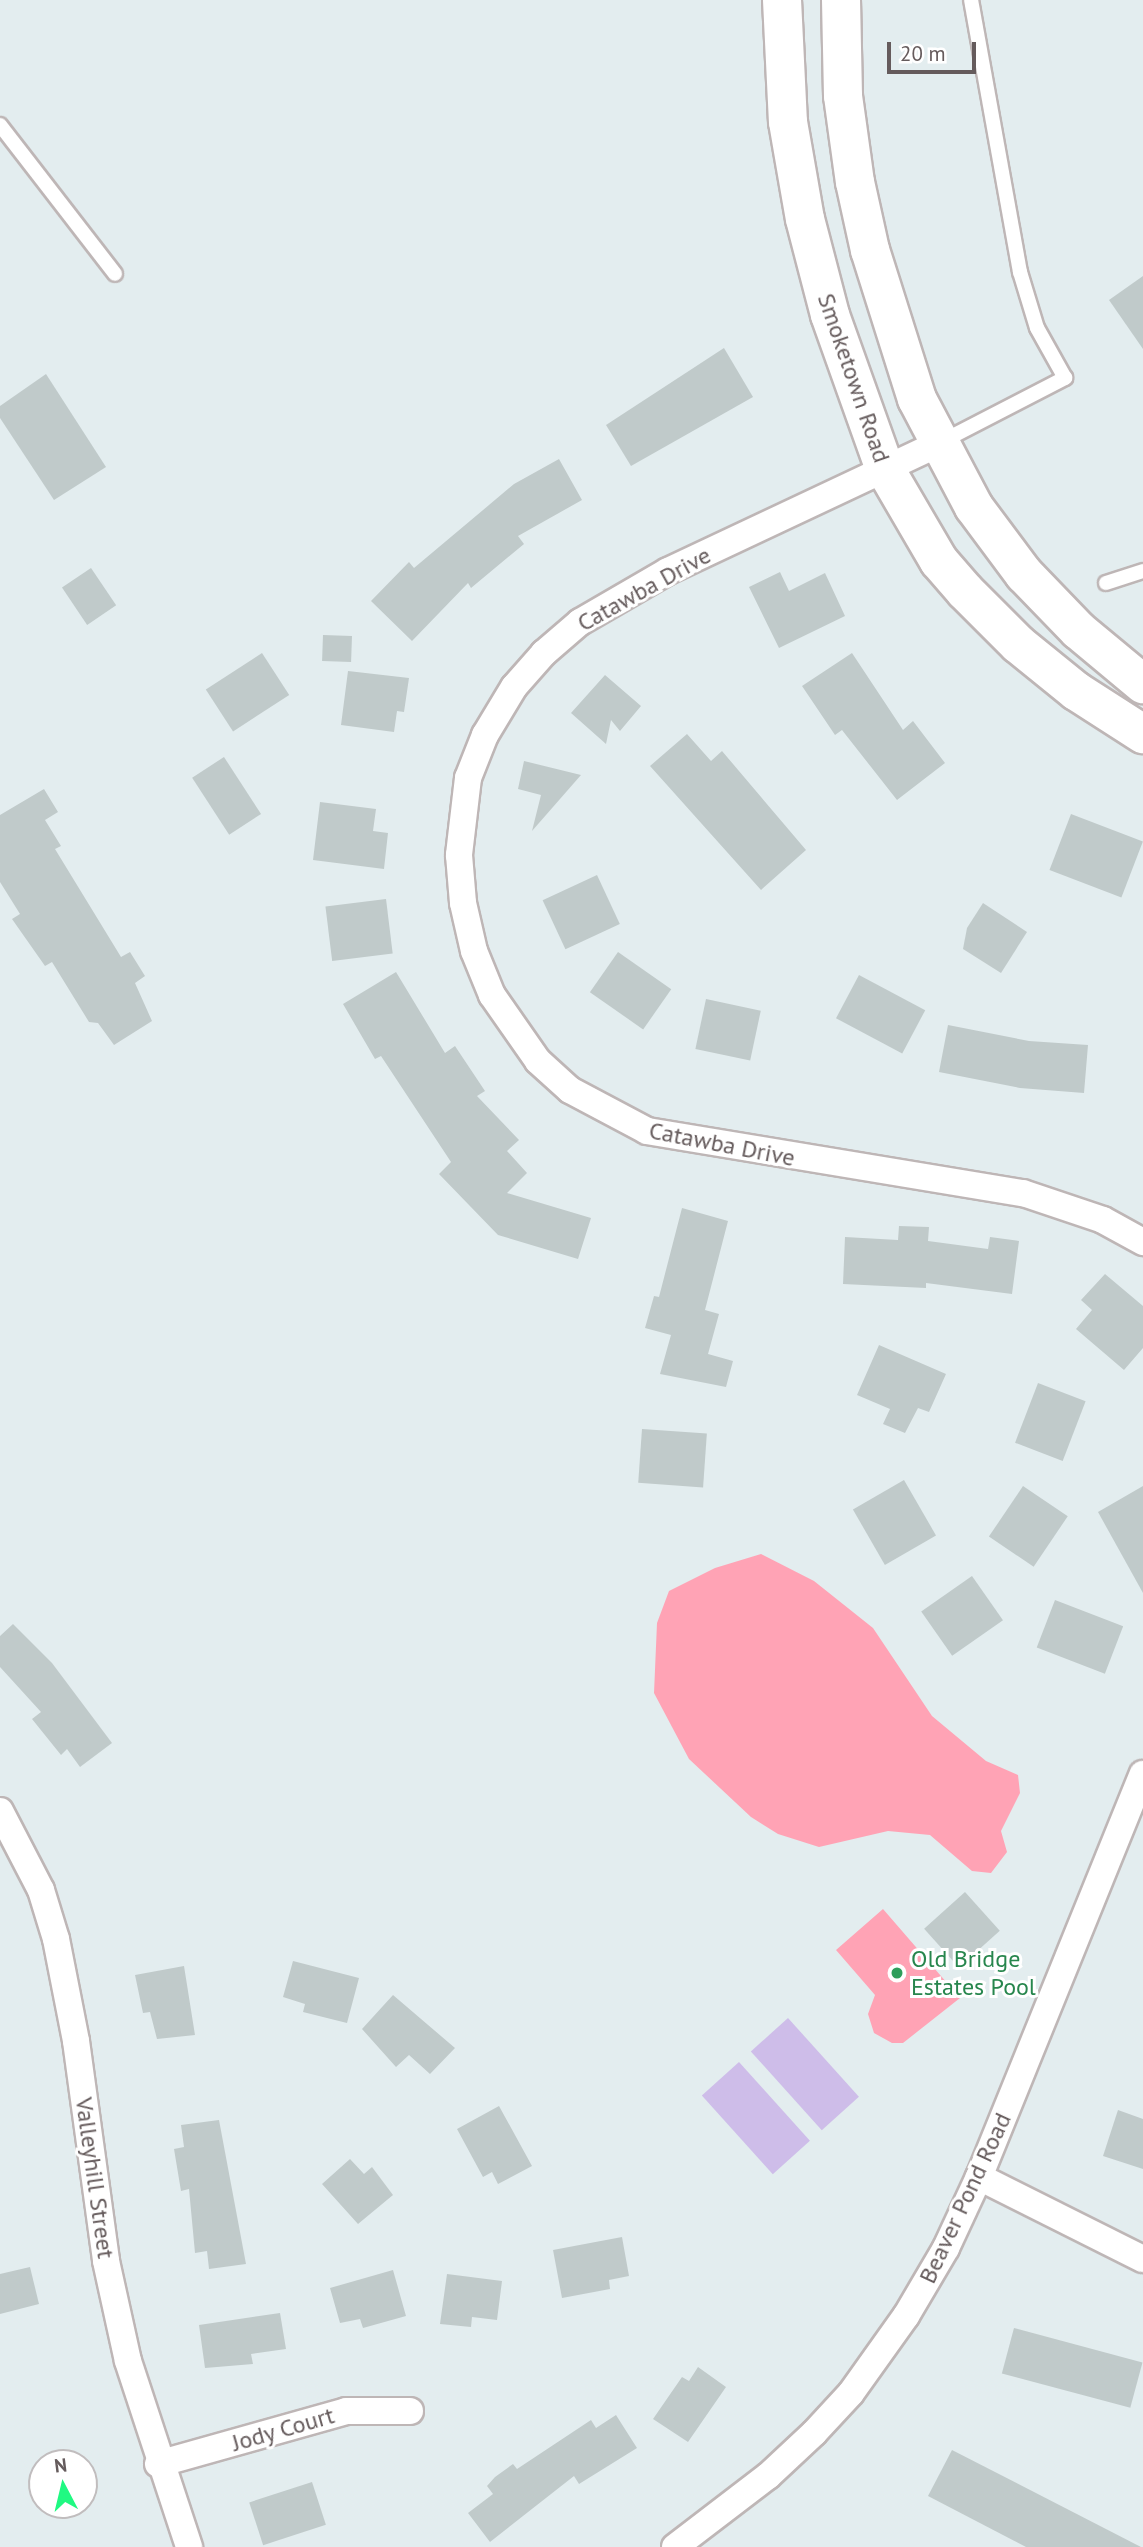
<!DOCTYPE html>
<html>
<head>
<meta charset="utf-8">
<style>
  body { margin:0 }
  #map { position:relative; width:1143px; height:2547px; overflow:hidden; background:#e3edef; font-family:"PT Sans",sans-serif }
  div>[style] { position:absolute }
  .green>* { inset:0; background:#cebde9; transform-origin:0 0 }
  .water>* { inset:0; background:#ffa3b5 }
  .building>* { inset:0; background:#c0caca; transform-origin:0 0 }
  .roads { filter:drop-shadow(2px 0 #beb6b6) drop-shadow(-2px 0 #beb6b6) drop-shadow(0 2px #beb6b6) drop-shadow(0 -2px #beb6b6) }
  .lane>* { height:14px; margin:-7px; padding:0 7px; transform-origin:7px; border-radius:7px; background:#fff }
  .street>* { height:26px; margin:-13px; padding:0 13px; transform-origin:13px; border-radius:13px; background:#fff }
  .secondary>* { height:38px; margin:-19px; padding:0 19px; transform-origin:19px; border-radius:19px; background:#fff }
  .dots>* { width:19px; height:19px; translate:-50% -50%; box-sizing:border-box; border:4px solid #fff; border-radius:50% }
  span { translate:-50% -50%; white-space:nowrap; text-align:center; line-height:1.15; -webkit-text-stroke:6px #fff; paint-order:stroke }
  .street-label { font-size:24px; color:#655b5c }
  .leisure-label { font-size:24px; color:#27864d }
  .left { translate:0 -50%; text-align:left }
  .north { position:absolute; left:28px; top:2449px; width:70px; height:70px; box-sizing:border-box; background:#fff; border:2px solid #c1bdbe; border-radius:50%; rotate:353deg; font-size:19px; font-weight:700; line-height:28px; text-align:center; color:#655b5c }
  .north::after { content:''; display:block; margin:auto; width:24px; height:32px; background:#20f982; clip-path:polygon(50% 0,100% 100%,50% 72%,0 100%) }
  .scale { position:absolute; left:887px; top:42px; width:89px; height:32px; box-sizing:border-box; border:4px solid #655b5c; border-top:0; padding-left:9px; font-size:21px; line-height:24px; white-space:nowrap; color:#655b5c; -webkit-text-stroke:5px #fff; paint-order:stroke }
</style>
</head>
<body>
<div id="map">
  <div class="green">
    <i style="left:788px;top:2018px;width:106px;height:50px;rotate:48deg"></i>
    <i style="left:739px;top:2062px;width:106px;height:50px;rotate:48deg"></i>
  </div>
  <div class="water">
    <i style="clip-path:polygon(761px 1554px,814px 1581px,873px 1628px,932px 1716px,986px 1761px,1018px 1775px,1020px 1793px,1001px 1831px,1007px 1852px,991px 1873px,972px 1871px,930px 1835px,888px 1831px,819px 1847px,778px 1834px,751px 1817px,689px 1759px,654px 1693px,657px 1623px,669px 1591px,715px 1568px)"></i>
    <i style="clip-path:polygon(883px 1909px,960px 1998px,903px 2043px,892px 2043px,874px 2033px,868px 2014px,875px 1995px,836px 1950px)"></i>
  </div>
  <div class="building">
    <i style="clip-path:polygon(1143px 276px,1143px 349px,1109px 300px)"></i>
    <i style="clip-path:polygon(724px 348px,753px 397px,631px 466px,606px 425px)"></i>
    <i style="clip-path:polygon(46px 374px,106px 467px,54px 500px,0 418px,0 406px)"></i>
    <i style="clip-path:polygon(559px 459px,582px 500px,518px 536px,524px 544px,471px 588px,468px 583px,412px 641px,371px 601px,409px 562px,414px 568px,514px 484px)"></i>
    <i style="left:91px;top:568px;width:45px;height:35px;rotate:56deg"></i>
    <i style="clip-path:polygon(780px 572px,789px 591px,825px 573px,845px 616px,779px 648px,749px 587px)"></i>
    <i style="left:323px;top:635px;width:29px;height:26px;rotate:2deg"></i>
    <i style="left:262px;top:653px;width:50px;height:67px;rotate:57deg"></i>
    <i style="clip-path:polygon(852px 653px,903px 730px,913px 721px,945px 763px,897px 800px,842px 730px,835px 735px,802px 686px)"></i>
    <i style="clip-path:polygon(348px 671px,409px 678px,404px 712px,397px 711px,394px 732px,341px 725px)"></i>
    <i style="clip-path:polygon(605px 675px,641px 706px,620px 731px,611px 720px,606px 744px,571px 713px)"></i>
    <i style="clip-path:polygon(687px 734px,711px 761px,722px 751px,806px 850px,761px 890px,650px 766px)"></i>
    <i style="left:224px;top:757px;width:68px;height:38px;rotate:57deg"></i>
    <i style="clip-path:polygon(524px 761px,581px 775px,532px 831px,541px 795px,518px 789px)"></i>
    <i style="clip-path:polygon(44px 789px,58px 812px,45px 820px,61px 846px,55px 849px,121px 957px,130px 952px,145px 976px,135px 983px,152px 1021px,114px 1045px,98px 1023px,89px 1022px,52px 962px,45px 966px,12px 919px,20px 914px,0 882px,0 815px)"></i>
    <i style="clip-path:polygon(320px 802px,376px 809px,373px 831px,388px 833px,384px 869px,313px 860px)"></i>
    <i style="left:1071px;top:814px;width:77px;height:60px;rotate:21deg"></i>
    <i style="left:597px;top:875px;width:54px;height:60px;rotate:65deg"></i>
    <i style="left:386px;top:899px;width:55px;height:61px;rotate:83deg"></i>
    <i style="clip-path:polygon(983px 903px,1027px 932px,1001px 973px,963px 949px,967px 928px)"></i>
    <i style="left:618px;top:952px;width:65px;height:49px;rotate:35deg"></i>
    <i style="clip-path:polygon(396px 972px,445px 1053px,455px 1046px,485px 1091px,477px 1096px,519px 1140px,507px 1151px,527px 1173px,507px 1193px,591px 1218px,578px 1259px,498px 1235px,439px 1174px,451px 1162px,381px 1056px,375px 1059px,343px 1004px)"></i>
    <i style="left:859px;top:975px;width:75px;height:49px;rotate:28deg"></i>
    <i style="left:706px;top:999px;width:56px;height:51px;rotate:12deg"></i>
    <i style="clip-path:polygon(948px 1025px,1029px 1041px,1088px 1045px,1084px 1093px,1020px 1088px,939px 1072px)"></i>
    <i style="clip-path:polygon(682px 1208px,728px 1221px,705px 1310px,719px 1314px,708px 1354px,733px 1361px,726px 1387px,660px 1374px,671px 1335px,645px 1328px,654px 1296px,659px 1297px)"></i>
    <i style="clip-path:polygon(899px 1226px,929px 1227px,928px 1241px,988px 1249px,990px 1237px,1019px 1241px,1012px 1294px,926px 1283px,926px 1288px,843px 1284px,845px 1237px,898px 1240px)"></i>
    <i style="clip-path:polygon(1105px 1274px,1143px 1306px,1143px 1348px,1124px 1370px,1076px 1329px,1092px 1310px,1081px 1300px)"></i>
    <i style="clip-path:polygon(879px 1345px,946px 1374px,929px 1412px,918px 1408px,905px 1433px,883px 1424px,890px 1409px,857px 1395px)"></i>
    <i style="left:1038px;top:1383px;width:51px;height:64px;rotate:21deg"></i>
    <i style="left:642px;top:1429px;width:65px;height:54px;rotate:4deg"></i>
    <i style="left:904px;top:1480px;width:64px;height:59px;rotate:60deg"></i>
    <i style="left:1023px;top:1486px;width:54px;height:61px;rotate:34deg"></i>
    <i style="clip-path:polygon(1143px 1486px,1143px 1593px,1098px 1512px)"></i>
    <i style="left:972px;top:1576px;width:54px;height:62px;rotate:55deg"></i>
    <i style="left:1055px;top:1600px;width:73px;height:51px;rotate:21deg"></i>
    <i style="clip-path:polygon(13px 1624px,52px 1663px,112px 1743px,80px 1767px,67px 1749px,61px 1755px,32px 1719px,41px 1712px,0 1667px,0 1636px)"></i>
    <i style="left:965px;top:1892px;width:52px;height:55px;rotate:48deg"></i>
    <i style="clip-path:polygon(293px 1961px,359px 1978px,347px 2023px,303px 2012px,305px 2004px,283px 1997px)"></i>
    <i style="clip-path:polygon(184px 1966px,195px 2035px,157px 2039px,150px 2012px,143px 2013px,135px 1975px)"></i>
    <i style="clip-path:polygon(393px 1995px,455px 2048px,430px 2074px,409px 2055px,396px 2067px,362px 2029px)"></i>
    <i style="clip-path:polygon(499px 2106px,532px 2166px,498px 2184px,492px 2172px,483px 2177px,457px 2129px)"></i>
    <i style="clip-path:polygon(1118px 2110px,1143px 2119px,1143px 2169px,1103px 2156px)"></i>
    <i style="clip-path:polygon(219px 2120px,246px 2264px,209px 2269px,207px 2251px,195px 2253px,189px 2189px,181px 2191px,174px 2149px,184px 2147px,181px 2125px)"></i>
    <i style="clip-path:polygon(350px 2159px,364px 2174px,372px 2167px,393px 2195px,358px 2224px,322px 2184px)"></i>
    <i style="clip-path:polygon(622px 2237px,629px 2276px,609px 2280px,610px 2289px,562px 2298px,553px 2250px)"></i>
    <i style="clip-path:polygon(30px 2267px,39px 2304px,0 2314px,0 2274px)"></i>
    <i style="clip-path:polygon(393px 2270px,406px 2316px,363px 2328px,360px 2319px,340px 2323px,330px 2288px)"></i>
    <i style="clip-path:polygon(447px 2274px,502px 2281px,497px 2320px,472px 2317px,471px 2327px,440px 2324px)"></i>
    <i style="clip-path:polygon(280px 2313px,286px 2349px,251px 2354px,253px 2364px,205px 2368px,199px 2325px)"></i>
    <i style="left:1014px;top:2328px;width:133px;height:47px;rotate:15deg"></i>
    <i style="clip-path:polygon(698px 2367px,726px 2387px,688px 2442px,653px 2419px,682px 2377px,689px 2381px)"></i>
    <i style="clip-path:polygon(616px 2415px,637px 2448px,579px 2484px,574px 2476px,490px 2542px,468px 2513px,493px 2494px,487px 2486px,495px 2477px,513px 2464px,517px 2469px,591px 2420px,596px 2428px)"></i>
    <i style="clip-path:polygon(952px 2450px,1141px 2547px,1026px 2547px,928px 2496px)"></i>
    <i style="left:312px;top:2482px;width:45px;height:66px;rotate:72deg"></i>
  </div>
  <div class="roads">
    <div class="lane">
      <i style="left:0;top:125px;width:188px;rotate:52.3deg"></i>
      <i style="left:941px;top:442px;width:140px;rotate:-27.3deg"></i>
      <i style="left:1065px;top:378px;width:57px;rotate:-119.2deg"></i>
      <i style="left:1037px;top:328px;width:59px;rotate:-106.9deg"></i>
      <i style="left:1020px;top:272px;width:276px;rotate:-100.2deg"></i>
      <i style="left:1106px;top:583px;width:39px;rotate:-18deg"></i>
    </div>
    <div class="street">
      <i style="left:940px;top:443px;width:301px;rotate:154.8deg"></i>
      <i style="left:668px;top:571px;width:102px;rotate:149.9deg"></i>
      <i style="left:580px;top:622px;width:48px;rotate:139.3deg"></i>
      <i style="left:544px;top:653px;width:45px;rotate:131.4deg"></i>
      <i style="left:514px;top:687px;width:56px;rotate:121.1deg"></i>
      <i style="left:485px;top:735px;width:46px;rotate:111.6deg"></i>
      <i style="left:468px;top:778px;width:78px;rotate:96.7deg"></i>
      <i style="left:459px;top:855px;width:48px;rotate:85.2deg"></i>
      <i style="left:463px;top:903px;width:49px;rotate:77.1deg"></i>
      <i style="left:474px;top:951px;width:48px;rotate:67.8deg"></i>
      <i style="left:492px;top:995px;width:80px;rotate:55.1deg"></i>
      <i style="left:538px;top:1061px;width:43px;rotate:42.2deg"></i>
      <i style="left:570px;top:1090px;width:87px;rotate:28deg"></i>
      <i style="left:647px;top:1131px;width:381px;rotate:9.4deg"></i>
      <i style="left:1023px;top:1193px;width:84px;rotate:18.6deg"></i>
      <i style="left:1103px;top:1220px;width:46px;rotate:28.8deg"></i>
      <i style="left:0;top:1811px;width:89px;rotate:62.6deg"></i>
      <i style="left:41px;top:1890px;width:51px;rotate:73deg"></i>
      <i style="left:56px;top:1939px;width:104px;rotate:78.9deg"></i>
      <i style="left:76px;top:2041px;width:222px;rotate:82.2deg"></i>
      <i style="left:106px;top:2261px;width:102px;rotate:77.6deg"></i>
      <i style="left:128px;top:2361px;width:196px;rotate:71.8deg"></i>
      <i style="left:979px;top:2177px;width:183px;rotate:26.6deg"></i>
      <i style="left:158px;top:2464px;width:195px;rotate:-15.7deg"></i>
      <i style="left:346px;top:2411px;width:64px"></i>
      <i style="left:675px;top:2547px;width:117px;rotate:-37.4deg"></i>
      <i style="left:768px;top:2476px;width:63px;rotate:-43.1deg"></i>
      <i style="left:814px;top:2433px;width:54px;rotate:-47.2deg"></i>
      <i style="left:851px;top:2393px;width:95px;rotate:-54.5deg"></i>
      <i style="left:906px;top:2316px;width:79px;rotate:-59.5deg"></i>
      <i style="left:946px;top:2248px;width:78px;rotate:-65.1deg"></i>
      <i style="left:979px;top:2177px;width:435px;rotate:-67.9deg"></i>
    </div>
    <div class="secondary">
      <i style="left:782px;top:0;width:122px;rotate:87.2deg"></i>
      <i style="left:788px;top:122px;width:98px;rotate:80.1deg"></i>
      <i style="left:805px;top:219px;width:99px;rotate:75.4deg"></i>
      <i style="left:830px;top:315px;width:161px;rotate:70.4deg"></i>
      <i style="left:884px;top:467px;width:109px;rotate:59.7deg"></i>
      <i style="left:939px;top:561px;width:40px;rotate:49deg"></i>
      <i style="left:965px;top:591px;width:75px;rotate:45deg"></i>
      <i style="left:1018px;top:644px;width:75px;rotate:39deg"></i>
      <i style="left:1076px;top:691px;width:80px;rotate:32.7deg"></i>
      <i style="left:841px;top:0;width:96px;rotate:88.8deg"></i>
      <i style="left:843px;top:96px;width:87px;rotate:82.1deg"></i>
      <i style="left:855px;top:182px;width:70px;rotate:77.6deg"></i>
      <i style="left:870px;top:250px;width:156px;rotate:72.5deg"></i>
      <i style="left:917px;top:399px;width:122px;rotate:62.2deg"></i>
      <i style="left:974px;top:507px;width:84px;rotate:53.3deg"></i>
      <i style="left:1024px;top:574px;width:78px;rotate:46deg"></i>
      <i style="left:1078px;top:630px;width:85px;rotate:39.7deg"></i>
    </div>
  </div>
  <div class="dots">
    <i style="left:897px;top:1973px;background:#2e9e5b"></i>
  </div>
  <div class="street-label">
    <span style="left:854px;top:378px;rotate:71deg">Smoketown Road</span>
    <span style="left:644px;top:589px;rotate:-29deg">Catawba Drive</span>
    <span style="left:722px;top:1144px;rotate:11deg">Catawba Drive</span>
    <span style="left:95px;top:2178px;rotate:82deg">Valleyhill Street</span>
    <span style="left:965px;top:2198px;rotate:-65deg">Beaver Pond Road</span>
    <span style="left:283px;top:2429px;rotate:-16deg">Jody Court</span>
  </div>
  <div class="leisure-label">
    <span class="left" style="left:911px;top:1973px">Old Bridge<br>Estates Pool</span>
  </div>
  <div class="north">N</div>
  <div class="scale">20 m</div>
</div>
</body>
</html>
